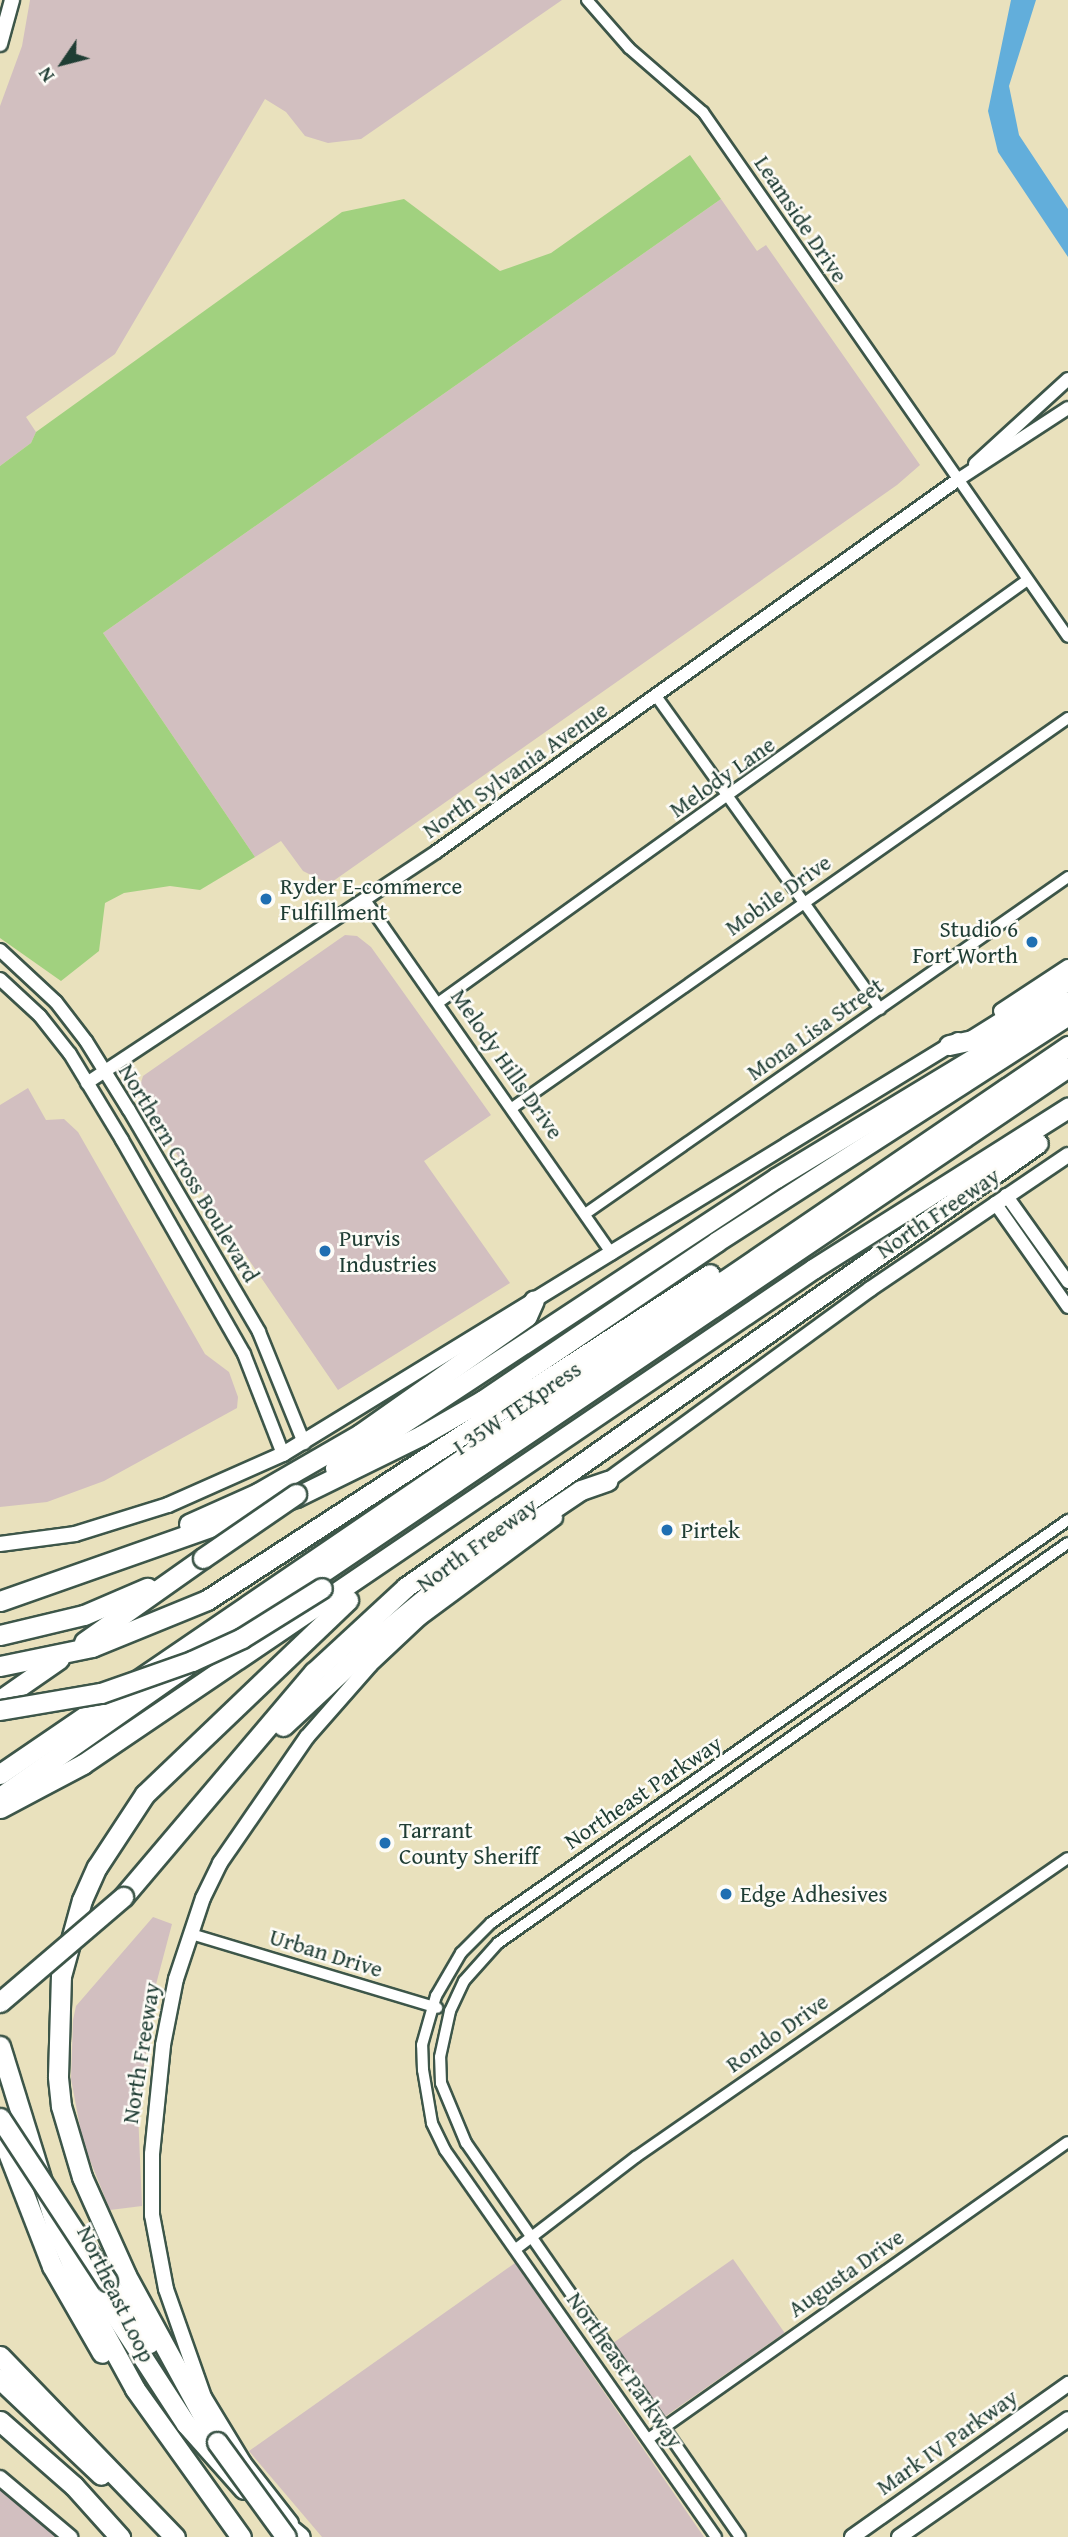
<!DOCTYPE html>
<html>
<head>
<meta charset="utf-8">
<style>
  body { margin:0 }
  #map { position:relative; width:1068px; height:2537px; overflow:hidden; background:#e9e1bd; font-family:"Gentium Book Plus",serif }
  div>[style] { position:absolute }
  .industrial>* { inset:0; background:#d2bfc0; transform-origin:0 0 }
  .green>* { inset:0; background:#a1d17f }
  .water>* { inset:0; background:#62aedb }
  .roads { filter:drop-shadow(2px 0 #3d5649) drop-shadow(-2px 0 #3d5649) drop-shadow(0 2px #3d5649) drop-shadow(0 -2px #3d5649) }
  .minor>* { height:10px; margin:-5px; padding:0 5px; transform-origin:5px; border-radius:5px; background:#fff }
  .tertiary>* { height:12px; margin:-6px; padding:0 6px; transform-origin:6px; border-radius:6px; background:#fff }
  .secondary>* { height:14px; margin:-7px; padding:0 7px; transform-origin:7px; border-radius:7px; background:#fff }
  .motorway>* { height:19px; margin:-9.5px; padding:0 9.5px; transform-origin:9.5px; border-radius:9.5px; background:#fff }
  .bridges { filter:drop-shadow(2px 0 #3d5649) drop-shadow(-2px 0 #3d5649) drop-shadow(0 2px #3d5649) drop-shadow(0 -2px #3d5649) }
  .motorway-bridge>* { height:19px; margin:-9.5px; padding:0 9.5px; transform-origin:9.5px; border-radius:9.5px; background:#fff }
  .dots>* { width:19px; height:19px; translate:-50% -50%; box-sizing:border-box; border:4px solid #fdfcf7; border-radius:50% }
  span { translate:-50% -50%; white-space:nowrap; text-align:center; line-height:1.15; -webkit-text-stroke:5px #fdfcf7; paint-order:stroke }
  .street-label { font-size:23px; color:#1f3d34 }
  .poi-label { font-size:23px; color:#1f3d34 }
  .left { translate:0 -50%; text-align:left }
  .right { translate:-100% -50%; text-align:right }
  .north { position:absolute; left:28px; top:28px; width:70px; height:70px; -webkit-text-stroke:5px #fdfcf7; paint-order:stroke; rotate:235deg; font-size:19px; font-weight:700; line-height:28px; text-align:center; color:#1f3d34 }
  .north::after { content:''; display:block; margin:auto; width:24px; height:32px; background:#1f3d34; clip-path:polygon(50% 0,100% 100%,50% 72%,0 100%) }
</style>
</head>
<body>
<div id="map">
  <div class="industrial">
    <i style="clip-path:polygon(30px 0,562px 0,361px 139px,328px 143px,305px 136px,286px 112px,265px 99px,115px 354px,26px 417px,36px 432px,31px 443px,0 466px,0 106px,22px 46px)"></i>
    <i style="clip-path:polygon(721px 199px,757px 251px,766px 245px,920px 465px,897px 485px,329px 884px,303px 871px,281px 841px,255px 857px,103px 633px)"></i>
    <i style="clip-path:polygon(345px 935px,357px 936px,371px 947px,491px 1115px,424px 1161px,510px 1283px,338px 1390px,143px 1105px,139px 1089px,143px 1076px)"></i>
    <i style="clip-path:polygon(28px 1088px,46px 1120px,64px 1119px,78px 1132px,205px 1354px,229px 1372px,238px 1397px,237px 1408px,104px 1481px,47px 1502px,0 1507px,0 1105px)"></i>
    <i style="clip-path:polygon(153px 1917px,172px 1924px,154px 1992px,138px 2112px,142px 2206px,110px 2210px,83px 2143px,71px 2079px,73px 2020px,76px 2006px)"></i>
    <i style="left:733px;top:2259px;width:90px;height:146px;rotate:55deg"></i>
    <i style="clip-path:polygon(515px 2263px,704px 2537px,322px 2537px,249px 2451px)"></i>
    <i style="clip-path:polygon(0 2478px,62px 2537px,0 2537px)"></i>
  </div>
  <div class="green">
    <i style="clip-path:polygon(690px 155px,721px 199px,103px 633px,255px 857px,200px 890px,170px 886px,124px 893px,105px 903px,99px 951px,61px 981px,0 938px,0 466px,31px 443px,36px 432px,342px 212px,404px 199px,500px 271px,551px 253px)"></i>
  </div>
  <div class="water">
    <i style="clip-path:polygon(1011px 0,1036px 0,1009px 86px,1019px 135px,1068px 209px,1068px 257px,998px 152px,988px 111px)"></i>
  </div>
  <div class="roads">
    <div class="minor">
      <i style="left:587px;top:0;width:64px;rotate:48.8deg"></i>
      <i style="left:629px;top:48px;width:98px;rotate:40.9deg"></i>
      <i style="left:703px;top:112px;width:639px;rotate:55.19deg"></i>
      <i style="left:656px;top:696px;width:385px;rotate:54.4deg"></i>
      <i style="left:365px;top:900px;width:432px;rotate:55.1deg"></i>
      <i style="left:438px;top:1003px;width:724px;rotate:-35.67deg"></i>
      <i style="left:512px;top:1108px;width:679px;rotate:-35.05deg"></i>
      <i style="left:585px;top:1214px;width:589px;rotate:-34.9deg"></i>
      <i style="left:191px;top:1934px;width:257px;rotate:16.7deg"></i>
      <i style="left:516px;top:2249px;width:151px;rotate:-37.5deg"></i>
      <i style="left:636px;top:2157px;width:525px;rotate:-34.69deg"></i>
      <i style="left:648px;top:2439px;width:514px;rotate:-35.27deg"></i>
      <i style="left:716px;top:2537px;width:472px;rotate:-125deg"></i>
      <i style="left:445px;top:2150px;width:30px;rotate:-116deg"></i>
      <i style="left:432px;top:2123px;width:54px;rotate:-99.6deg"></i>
      <i style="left:423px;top:2070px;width:25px;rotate:-92deg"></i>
      <i style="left:422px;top:2045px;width:51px;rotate:-74.1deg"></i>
      <i style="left:436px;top:1996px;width:50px;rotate:-59.8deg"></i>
      <i style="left:461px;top:1953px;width:42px;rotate:-45deg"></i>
      <i style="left:491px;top:1923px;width:704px;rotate:-34.93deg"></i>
      <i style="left:740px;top:2537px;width:480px;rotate:-124.8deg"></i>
      <i style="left:466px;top:2143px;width:65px;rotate:-112.6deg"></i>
      <i style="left:441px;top:2083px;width:26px;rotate:-92deg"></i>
      <i style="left:440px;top:2057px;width:47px;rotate:-77.7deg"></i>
      <i style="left:450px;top:2011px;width:33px;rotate:-65deg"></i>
      <i style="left:464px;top:1981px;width:51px;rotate:-48.2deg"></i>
      <i style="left:498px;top:1943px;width:696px;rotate:-35.06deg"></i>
    </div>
    <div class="tertiary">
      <i style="left:975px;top:464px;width:126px;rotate:-42.4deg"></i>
      <i style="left:0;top:950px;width:76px;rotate:42.9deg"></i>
      <i style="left:56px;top:1002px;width:49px;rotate:52.4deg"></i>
      <i style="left:86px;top:1041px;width:81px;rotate:58.1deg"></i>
      <i style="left:129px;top:1110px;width:257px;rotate:59.6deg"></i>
      <i style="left:259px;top:1332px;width:120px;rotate:67.9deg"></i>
      <i style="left:0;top:979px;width:54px;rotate:42.8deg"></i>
      <i style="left:40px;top:1016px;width:48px;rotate:51.7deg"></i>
      <i style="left:70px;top:1054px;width:100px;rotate:58.8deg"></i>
      <i style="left:122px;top:1140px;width:246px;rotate:60.3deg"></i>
      <i style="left:244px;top:1354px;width:107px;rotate:68.7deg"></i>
      <i style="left:87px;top:1083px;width:419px;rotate:-33.5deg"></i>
      <i style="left:436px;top:852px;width:642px;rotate:-35.5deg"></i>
      <i style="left:959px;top:479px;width:130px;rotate:-33.1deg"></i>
      <i style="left:1006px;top:1195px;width:107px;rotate:54.5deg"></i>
      <i style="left:995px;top:1203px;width:127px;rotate:54.9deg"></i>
    </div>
    <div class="secondary">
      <i style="left:0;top:44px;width:46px;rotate:-74.7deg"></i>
      <i style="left:1001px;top:1011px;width:80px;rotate:-33.3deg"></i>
      <i style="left:600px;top:1486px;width:334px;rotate:-36.1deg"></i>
      <i style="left:870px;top:1289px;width:239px;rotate:-34.1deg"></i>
      <i style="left:0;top:1544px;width:76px;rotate:-7.6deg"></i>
      <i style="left:75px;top:1534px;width:97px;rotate:-17.3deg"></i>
      <i style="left:168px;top:1505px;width:126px;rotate:-23.9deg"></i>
      <i style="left:283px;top:1454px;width:792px;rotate:-31.52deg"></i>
      <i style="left:0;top:2478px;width:92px;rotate:40.1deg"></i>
      <i style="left:291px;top:2523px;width:76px;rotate:-128.1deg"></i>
      <i style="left:244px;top:2463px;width:77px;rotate:-121.2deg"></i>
      <i style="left:204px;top:2397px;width:114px;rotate:-109.4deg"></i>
      <i style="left:166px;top:2289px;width:75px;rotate:-100.7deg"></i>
      <i style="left:152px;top:2215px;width:61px;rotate:-90deg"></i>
      <i style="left:152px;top:2154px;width:110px;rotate:-84.2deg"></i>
      <i style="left:163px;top:2045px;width:67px;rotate:-78.9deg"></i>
      <i style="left:176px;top:1979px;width:85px;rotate:-71.6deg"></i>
      <i style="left:203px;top:1898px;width:39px;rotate:-64deg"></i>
      <i style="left:220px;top:1863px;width:153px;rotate:-55.4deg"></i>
      <i style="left:307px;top:1737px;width:96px;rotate:-48.8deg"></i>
      <i style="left:370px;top:1665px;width:69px;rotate:-43.2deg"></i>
      <i style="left:420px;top:1618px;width:168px;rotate:-36.5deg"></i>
      <i style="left:852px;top:2537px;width:265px;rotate:-35.3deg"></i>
      <i style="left:899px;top:2537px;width:206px;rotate:-34.9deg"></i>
    </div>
    <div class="motorway">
      <i style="left:949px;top:1045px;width:24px;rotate:-12deg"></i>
      <i style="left:972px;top:1040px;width:113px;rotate:-32deg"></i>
      <i style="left:335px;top:1468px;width:528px;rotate:-33.33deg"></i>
      <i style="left:776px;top:1178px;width:341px;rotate:-31.2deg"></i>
      <i style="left:189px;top:1524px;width:76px;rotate:-24.2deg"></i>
      <i style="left:258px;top:1493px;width:118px;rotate:-30deg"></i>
      <i style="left:360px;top:1434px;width:204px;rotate:-35.2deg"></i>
      <i style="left:527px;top:1316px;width:17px;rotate:-66deg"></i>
      <i style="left:0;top:1601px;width:314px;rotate:-19.4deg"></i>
      <i style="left:296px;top:1497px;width:140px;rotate:-26.2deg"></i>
      <i style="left:422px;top:1435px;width:70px;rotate:-29.8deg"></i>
      <i style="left:483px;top:1400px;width:282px;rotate:-34.1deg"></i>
      <i style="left:716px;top:1242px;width:419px;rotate:-32.8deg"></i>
      <i style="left:0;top:1635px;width:86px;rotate:-13.4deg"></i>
      <i style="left:84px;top:1615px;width:69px;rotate:-23.2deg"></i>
      <i style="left:221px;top:1641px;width:1023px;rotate:-34.12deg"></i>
      <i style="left:84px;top:1642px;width:146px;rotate:-35.2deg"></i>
      <i style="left:0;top:1666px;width:94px;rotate:-11.7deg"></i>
      <i style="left:92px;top:1647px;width:124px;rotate:-22.2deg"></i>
      <i style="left:207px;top:1600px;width:599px;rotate:-32.95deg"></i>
      <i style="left:0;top:1700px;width:72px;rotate:-34.8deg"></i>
      <i style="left:283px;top:1726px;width:139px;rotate:-43deg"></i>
      <i style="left:385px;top:1631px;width:80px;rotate:-39.4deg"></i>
      <i style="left:447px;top:1580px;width:161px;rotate:-33.9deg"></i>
      <i style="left:581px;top:1490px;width:28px;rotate:-19deg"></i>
      <i style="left:0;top:1774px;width:1293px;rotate:-34.28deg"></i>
      <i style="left:0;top:1797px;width:226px;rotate:-35.1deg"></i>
      <i style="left:0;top:1808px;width:94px;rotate:-27.9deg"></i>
      <i style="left:83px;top:1764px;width:882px;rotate:-34.14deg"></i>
      <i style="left:813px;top:1269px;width:302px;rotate:-32.3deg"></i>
      <i style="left:123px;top:1897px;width:295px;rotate:-49.7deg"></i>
      <i style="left:314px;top:1672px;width:125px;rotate:-42.7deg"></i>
      <i style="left:406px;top:1587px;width:772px;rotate:-35.09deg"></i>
      <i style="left:0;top:2046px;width:196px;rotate:72.8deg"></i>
      <i style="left:58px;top:2233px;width:89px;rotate:66deg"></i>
      <i style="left:94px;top:2314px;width:85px;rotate:61.3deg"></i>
      <i style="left:135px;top:2389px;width:182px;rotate:54.4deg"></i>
      <i style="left:0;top:2132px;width:144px;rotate:68.8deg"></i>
      <i style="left:52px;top:2266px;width:100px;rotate:60.1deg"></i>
      <i style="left:84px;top:2267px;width:187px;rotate:57deg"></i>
      <i style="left:186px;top:2424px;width:87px;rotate:48.3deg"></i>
      <i style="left:107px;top:2281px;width:75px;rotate:55.9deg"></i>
      <i style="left:0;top:2356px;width:252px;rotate:46deg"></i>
      <i style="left:0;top:2379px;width:139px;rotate:43.5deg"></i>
      <i style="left:0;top:2421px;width:98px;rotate:41.3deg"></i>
      <i style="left:74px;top:2486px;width:69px;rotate:48deg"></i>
      <i style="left:217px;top:2442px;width:190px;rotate:-118.6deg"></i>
      <i style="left:126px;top:2275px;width:107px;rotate:-114.2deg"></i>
      <i style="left:82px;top:2177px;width:74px;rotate:-106.5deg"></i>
      <i style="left:61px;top:2106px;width:30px;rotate:-96deg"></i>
      <i style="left:58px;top:2076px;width:100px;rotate:-88.3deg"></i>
      <i style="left:61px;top:1976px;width:79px;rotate:-74.6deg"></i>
      <i style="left:82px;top:1900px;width:36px;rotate:-66deg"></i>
      <i style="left:97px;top:1867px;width:87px;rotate:-56.7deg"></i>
      <i style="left:145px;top:1794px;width:281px;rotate:-43.7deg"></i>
      <i style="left:274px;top:2516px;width:33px;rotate:39deg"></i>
    </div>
  </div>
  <div class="bridges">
    <div class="motorway-bridge">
      <i style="left:203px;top:1558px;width:113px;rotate:-34.5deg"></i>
      <i style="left:0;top:1710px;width:102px;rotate:-9.6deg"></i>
      <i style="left:101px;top:1693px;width:96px;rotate:-19.4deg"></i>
      <i style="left:192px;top:1661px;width:55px;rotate:-24.7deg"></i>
      <i style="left:242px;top:1638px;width:94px;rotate:-32deg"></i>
      <i style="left:0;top:2002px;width:162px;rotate:-40.5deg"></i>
      <i style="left:0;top:2118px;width:195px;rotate:56.7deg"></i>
      <i style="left:217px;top:2442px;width:117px;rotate:54deg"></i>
    </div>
  </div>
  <div class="dots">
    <i style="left:266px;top:899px;background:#1f6fb2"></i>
    <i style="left:1032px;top:942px;background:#1f6fb2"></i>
    <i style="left:325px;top:1251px;background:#1f6fb2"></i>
    <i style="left:667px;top:1530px;background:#1f6fb2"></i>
    <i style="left:385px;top:1843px;background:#1f6fb2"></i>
    <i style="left:726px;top:1894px;background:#1f6fb2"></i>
  </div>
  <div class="street-label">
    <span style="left:801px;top:219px;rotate:56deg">Leamside Drive</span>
    <span style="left:515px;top:770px;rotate:-35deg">North Sylvania Avenue</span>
    <span style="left:722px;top:777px;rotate:-35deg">Melody Lane</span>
    <span style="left:778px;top:895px;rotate:-35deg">Mobile Drive</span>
    <span style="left:815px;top:1029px;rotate:-35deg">Mona Lisa Street</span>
    <span style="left:507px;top:1064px;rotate:55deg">Melody Hills Drive</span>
    <span style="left:189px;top:1173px;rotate:59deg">Northern Cross Boulevard</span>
    <span style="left:938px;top:1213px;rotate:-34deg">North Freeway</span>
    <span style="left:517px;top:1408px;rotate:-34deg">I 35W TEXpress</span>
    <span style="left:477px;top:1545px;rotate:-36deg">North Freeway</span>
    <span style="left:643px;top:1792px;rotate:-34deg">Northeast Parkway</span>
    <span style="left:326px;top:1953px;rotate:17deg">Urban Drive</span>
    <span style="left:777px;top:2033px;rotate:-35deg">Rondo Drive</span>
    <span style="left:141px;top:2053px;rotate:-81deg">North Freeway</span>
    <span style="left:846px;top:2273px;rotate:-35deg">Augusta Drive</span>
    <span style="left:116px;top:2294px;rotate:64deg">Northeast Loop</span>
    <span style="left:625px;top:2370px;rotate:55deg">Northeast Parkway</span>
    <span style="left:947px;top:2442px;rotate:-35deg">Mark IV Parkway</span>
  </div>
  <div class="poi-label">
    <span class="left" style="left:280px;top:899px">Ryder E-commerce<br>Fulfillment</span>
    <span class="right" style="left:1018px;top:942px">Studio 6<br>Fort Worth</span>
    <span class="left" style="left:339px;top:1251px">Purvis<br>Industries</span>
    <span class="left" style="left:681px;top:1530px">Pirtek</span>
    <span class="left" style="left:399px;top:1843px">Tarrant<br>County Sheriff</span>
    <span class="left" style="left:740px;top:1894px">Edge Adhesives</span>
  </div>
  <div class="north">N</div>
</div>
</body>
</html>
